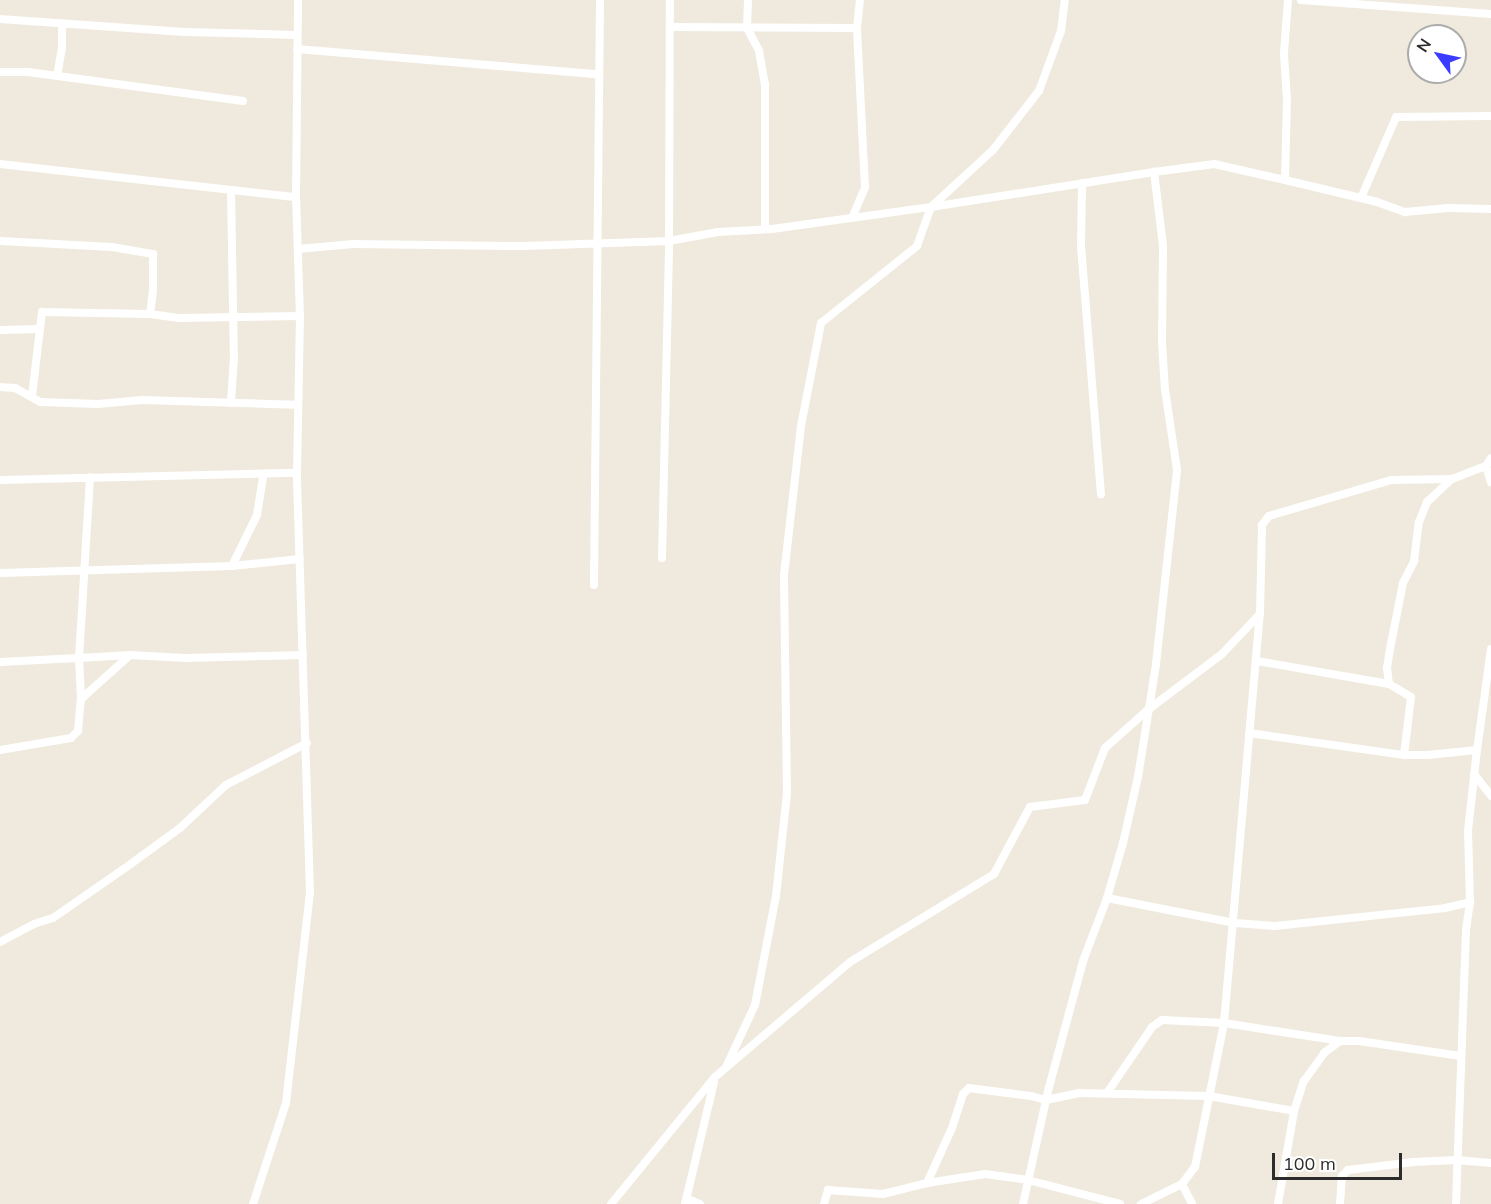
<!DOCTYPE html>
<html>
<head>
<meta charset="utf-8">
<style>
  body { margin:0 }
  #map { position:relative; width:1491px; height:1204px; overflow:hidden; background:#efeadd; font-family:Mulish,sans-serif }
  div>[style] { position:absolute }
  .street>* { height:8px; margin:-4px; padding:0 4px; transform-origin:4px; border-radius:4px; background:#fff }
  span { translate:-50% -50%; white-space:nowrap; text-align:center; line-height:1.15; -webkit-text-stroke:6px #fff; paint-order:stroke }
  .north { position:absolute; left:1407px; top:24px; width:60px; height:60px; box-sizing:border-box; background:#fff; border:2px solid #ababab; border-radius:50%; rotate:303deg; font-size:16px; font-weight:700; line-height:24px; text-align:center; color:#2c2c2c }
  .north::after { content:''; display:block; margin:auto; width:21px; height:27px; background:#3a3dff; clip-path:polygon(50% 0,100% 100%,50% 72%,0 100%) }
  .scale { position:absolute; left:1272px; top:1153px; width:130px; height:27px; box-sizing:border-box; border:3px solid #2c2c2c; border-top:0; padding-left:8px; font-size:18px; line-height:21px; white-space:nowrap; color:#2c2c2c; -webkit-text-stroke:4px #fff; paint-order:stroke }
</style>
</head>
<body>
<div id="map">
  <div class="street">
    <i style="left:748px;top:0;width:28px;rotate:92deg"></i>
    <i style="left:747px;top:28px;width:26px;rotate:62deg"></i>
    <i style="left:759px;top:51px;width:34px;rotate:80deg"></i>
    <i style="left:765px;top:84px;width:145px;rotate:90deg"></i>
    <i style="left:1301px;top:0;width:191px;rotate:4.2deg"></i>
    <i style="left:0;top:19px;width:185px;rotate:4deg"></i>
    <i style="left:185px;top:32px;width:112px;rotate:1.5deg"></i>
    <i style="left:670px;top:27px;width:187px;rotate:0.3deg"></i>
    <i style="left:297px;top:49px;width:301px;rotate:4.8deg"></i>
    <i style="left:0;top:72px;width:28px"></i>
    <i style="left:28px;top:72px;width:217px;rotate:7.7deg"></i>
    <i style="left:57px;top:76px;width:28px;rotate:-80deg"></i>
    <i style="left:62px;top:48px;width:23px;rotate:-90deg"></i>
    <i style="left:0;top:164px;width:298px;rotate:6.4deg"></i>
    <i style="left:1285px;top:180px;width:95px;rotate:13.4deg"></i>
    <i style="left:1377px;top:202px;width:30px;rotate:20deg"></i>
    <i style="left:1405px;top:212px;width:43px;rotate:-5.3deg"></i>
    <i style="left:1448px;top:208px;width:43px;rotate:1.3deg"></i>
    <i style="left:1082px;top:183px;width:63px;rotate:90.9deg"></i>
    <i style="left:1081px;top:246px;width:249px;rotate:85.4deg"></i>
    <i style="left:231px;top:191px;width:165px;rotate:89deg"></i>
    <i style="left:234px;top:356px;width:47px;rotate:93.7deg"></i>
    <i style="left:1361px;top:198px;width:88px;rotate:-66.6deg"></i>
    <i style="left:1396px;top:117px;width:95px;rotate:-0.6deg"></i>
    <i style="left:852px;top:218px;width:34px;rotate:-67deg"></i>
    <i style="left:865px;top:187px;width:159px;rotate:-92.9deg"></i>
    <i style="left:857px;top:28px;width:28px;rotate:-84deg"></i>
    <i style="left:0;top:241px;width:112px;rotate:3.1deg"></i>
    <i style="left:112px;top:247px;width:42px;rotate:9.7deg"></i>
    <i style="left:153px;top:254px;width:36px;rotate:90deg"></i>
    <i style="left:153px;top:290px;width:24px;rotate:97deg"></i>
    <i style="left:150px;top:314px;width:29px;rotate:8deg"></i>
    <i style="left:179px;top:318px;width:121px;rotate:-0.9deg"></i>
    <i style="left:298px;top:249px;width:55px;rotate:-5.2deg"></i>
    <i style="left:353px;top:244px;width:171px;rotate:0.7deg"></i>
    <i style="left:524px;top:246px;width:145px;rotate:-2deg"></i>
    <i style="left:669px;top:241px;width:50px;rotate:-10.4deg"></i>
    <i style="left:718px;top:232px;width:54px;rotate:-3.2deg"></i>
    <i style="left:772px;top:229px;width:161px;rotate:-7.9deg"></i>
    <i style="left:931px;top:207px;width:226px;rotate:-8.9deg"></i>
    <i style="left:0;top:330px;width:40px;rotate:-1.4deg"></i>
    <i style="left:0;top:387px;width:15px;rotate:4deg"></i>
    <i style="left:15px;top:388px;width:29px;rotate:29deg"></i>
    <i style="left:40px;top:402px;width:58px;rotate:2deg"></i>
    <i style="left:98px;top:404px;width:44px;rotate:-5.2deg"></i>
    <i style="left:142px;top:400px;width:155px;rotate:1.8deg"></i>
    <i style="left:32px;top:396px;width:85px;rotate:-83.2deg"></i>
    <i style="left:42px;top:312px;width:108px;rotate:1.1deg"></i>
    <i style="left:1486px;top:466px;width:17px;rotate:73deg"></i>
    <i style="left:0;top:480px;width:297px;rotate:-1.4deg"></i>
    <i style="left:662px;top:558px;width:317px;rotate:-88.7deg"></i>
    <i style="left:669px;top:241px;width:241px;rotate:-89.8deg"></i>
    <i style="left:232px;top:566px;width:68px;rotate:-5.9deg"></i>
    <i style="left:0;top:573px;width:232px;rotate:-1.7deg"></i>
    <i style="left:232px;top:566px;width:57px;rotate:-63.9deg"></i>
    <i style="left:257px;top:515px;width:39px;rotate:-81deg"></i>
    <i style="left:594px;top:585px;width:585px;rotate:-89.41deg"></i>
    <i style="left:1257px;top:661px;width:134px;rotate:9.9deg"></i>
    <i style="left:0;top:662px;width:79px;rotate:-2.9deg"></i>
    <i style="left:79px;top:658px;width:181px;rotate:-86.5deg"></i>
    <i style="left:81px;top:699px;width:66px;rotate:-41.9deg"></i>
    <i style="left:1249px;top:733px;width:157px;rotate:8.1deg"></i>
    <i style="left:1404px;top:755px;width:24px"></i>
    <i style="left:1428px;top:755px;width:49px;rotate:-5.8deg"></i>
    <i style="left:1477px;top:750px;width:102px;rotate:-82.1deg"></i>
    <i style="left:0;top:750px;width:72px;rotate:-9.6deg"></i>
    <i style="left:71px;top:738px;width:10px;rotate:-45deg"></i>
    <i style="left:78px;top:731px;width:32px;rotate:-85deg"></i>
    <i style="left:81px;top:699px;width:41px;rotate:-92.8deg"></i>
    <i style="left:79px;top:658px;width:52px;rotate:-3.3deg"></i>
    <i style="left:131px;top:655px;width:54px;rotate:3.2deg"></i>
    <i style="left:185px;top:658px;width:118px;rotate:-1.5deg"></i>
    <i style="left:1404px;top:755px;width:58px;rotate:-83.1deg"></i>
    <i style="left:1411px;top:697px;width:26px;rotate:-149deg"></i>
    <i style="left:1389px;top:684px;width:16px;rotate:-97deg"></i>
    <i style="left:1387px;top:668px;width:24px;rotate:-81deg"></i>
    <i style="left:1391px;top:644px;width:62px;rotate:-78.9deg"></i>
    <i style="left:1403px;top:583px;width:25px;rotate:-63deg"></i>
    <i style="left:1414px;top:561px;width:39px;rotate:-83deg"></i>
    <i style="left:1419px;top:522px;width:22px;rotate:-68deg"></i>
    <i style="left:1427px;top:502px;width:34px;rotate:-43deg"></i>
    <i style="left:1474px;top:774px;width:28px;rotate:52deg"></i>
    <i style="left:1107px;top:898px;width:130px;rotate:11.1deg"></i>
    <i style="left:1235px;top:923px;width:40px;rotate:4.3deg"></i>
    <i style="left:1275px;top:926px;width:171px;rotate:-6deg"></i>
    <i style="left:1445px;top:908px;width:26px;rotate:-13deg"></i>
    <i style="left:0;top:942px;width:38px;rotate:-28deg"></i>
    <i style="left:34px;top:924px;width:20px;rotate:-18deg"></i>
    <i style="left:53px;top:918px;width:96px;rotate:-34.8deg"></i>
    <i style="left:132px;top:863px;width:59px;rotate:-36.1deg"></i>
    <i style="left:180px;top:828px;width:63px;rotate:-43.1deg"></i>
    <i style="left:226px;top:785px;width:91px;rotate:-27.4deg"></i>
    <i style="left:727px;top:1065px;width:66px;rotate:-65deg"></i>
    <i style="left:755px;top:1005px;width:111px;rotate:-79.1deg"></i>
    <i style="left:776px;top:896px;width:104px;rotate:-83.9deg"></i>
    <i style="left:787px;top:793px;width:218px;rotate:-90.8deg"></i>
    <i style="left:784px;top:575px;width:150px;rotate:-83.5deg"></i>
    <i style="left:801px;top:426px;width:105px;rotate:-79deg"></i>
    <i style="left:821px;top:323px;width:123px;rotate:-38.7deg"></i>
    <i style="left:917px;top:246px;width:41px;rotate:-70.3deg"></i>
    <i style="left:931px;top:207px;width:84px;rotate:-42.6deg"></i>
    <i style="left:993px;top:150px;width:75px;rotate:-52.1deg"></i>
    <i style="left:1039px;top:91px;width:64px;rotate:-69.9deg"></i>
    <i style="left:1061px;top:31px;width:31px;rotate:-83deg"></i>
    <i style="left:1107px;top:1093px;width:80px;rotate:-55.7deg"></i>
    <i style="left:1152px;top:1027px;width:12px;rotate:-35deg"></i>
    <i style="left:1162px;top:1020px;width:62px;rotate:2.8deg"></i>
    <i style="left:1224px;top:1023px;width:117px;rotate:8.8deg"></i>
    <i style="left:927px;top:1183px;width:60px;rotate:-65.6deg"></i>
    <i style="left:952px;top:1128px;width:36px;rotate:-72deg"></i>
    <i style="left:963px;top:1094px;width:8px;rotate:-45deg"></i>
    <i style="left:969px;top:1088px;width:63px;rotate:7.4deg"></i>
    <i style="left:1031px;top:1096px;width:16px;rotate:15deg"></i>
    <i style="left:1046px;top:1100px;width:35px;rotate:-12deg"></i>
    <i style="left:1080px;top:1093px;width:129px;rotate:1.3deg"></i>
    <i style="left:1209px;top:1096px;width:86px;rotate:10deg"></i>
    <i style="left:1182px;top:1184px;width:22px;rotate:63deg"></i>
    <i style="left:688px;top:1199px;width:13px;rotate:23deg"></i>
    <i style="left:253px;top:1204px;width:106px;rotate:-71.9deg"></i>
    <i style="left:286px;top:1103px;width:212px;rotate:-83.5deg"></i>
    <i style="left:310px;top:892px;width:419px;rotate:-91.8deg"></i>
    <i style="left:297px;top:473px;width:157px;rotate:-88.9deg"></i>
    <i style="left:300px;top:316px;width:119px;rotate:-91.9deg"></i>
    <i style="left:296px;top:197px;width:197px;rotate:-89.4deg"></i>
    <i style="left:611px;top:1204px;width:164px;rotate:-50.7deg"></i>
    <i style="left:715px;top:1077px;width:177px;rotate:-40.4deg"></i>
    <i style="left:850px;top:962px;width:169px;rotate:-31.4deg"></i>
    <i style="left:994px;top:874px;width:76px;rotate:-61.8deg"></i>
    <i style="left:1030px;top:807px;width:55px;rotate:-7.3deg"></i>
    <i style="left:1085px;top:800px;width:56px;rotate:-69deg"></i>
    <i style="left:1105px;top:748px;width:59px;rotate:-41.6deg"></i>
    <i style="left:1149px;top:709px;width:91px;rotate:-37deg"></i>
    <i style="left:1222px;top:654px;width:55px;rotate:-46.5deg"></i>
    <i style="left:1260px;top:614px;width:89px;rotate:-88.7deg"></i>
    <i style="left:1262px;top:525px;width:11px;rotate:-52deg"></i>
    <i style="left:1269px;top:516px;width:127px;rotate:-16.4deg"></i>
    <i style="left:1391px;top:480px;width:61px;rotate:-0.9deg"></i>
    <i style="left:1452px;top:479px;width:36px;rotate:-21deg"></i>
    <i style="left:1486px;top:466px;width:9px;rotate:-58deg"></i>
    <i style="left:685px;top:1204px;width:125px;rotate:-76.6deg"></i>
    <i style="left:824px;top:1204px;width:15px;rotate:-74deg"></i>
    <i style="left:828px;top:1190px;width:55px;rotate:4.2deg"></i>
    <i style="left:883px;top:1194px;width:45px;rotate:-14deg"></i>
    <i style="left:927px;top:1183px;width:59px;rotate:-8.8deg"></i>
    <i style="left:985px;top:1174px;width:43px;rotate:7.9deg"></i>
    <i style="left:1028px;top:1180px;width:95px;rotate:14.6deg"></i>
    <i style="left:1023px;top:1204px;width:116px;rotate:-77.5deg"></i>
    <i style="left:1048px;top:1091px;width:135px;rotate:-74.9deg"></i>
    <i style="left:1083px;top:961px;width:67px;rotate:-69.1deg"></i>
    <i style="left:1107px;top:898px;width:57px;rotate:-73.8deg"></i>
    <i style="left:1123px;top:843px;width:68px;rotate:-77.2deg"></i>
    <i style="left:1138px;top:777px;width:114px;rotate:-80.9deg"></i>
    <i style="left:1156px;top:664px;width:195px;rotate:-83.8deg"></i>
    <i style="left:1177px;top:470px;width:81px;rotate:-98.5deg"></i>
    <i style="left:1165px;top:390px;width:47px;rotate:-93.7deg"></i>
    <i style="left:1162px;top:343px;width:97px;rotate:-89.4deg"></i>
    <i style="left:1163px;top:246px;width:75px;rotate:-96.9deg"></i>
    <i style="left:1154px;top:172px;width:61px;rotate:-7.6deg"></i>
    <i style="left:1214px;top:164px;width:73px;rotate:12.7deg"></i>
    <i style="left:1285px;top:180px;width:80px;rotate:-88.6deg"></i>
    <i style="left:1287px;top:100px;width:47px;rotate:-93.7deg"></i>
    <i style="left:1284px;top:53px;width:53px;rotate:-85.7deg"></i>
    <i style="left:1141px;top:1204px;width:46px;rotate:-26deg"></i>
    <i style="left:1182px;top:1184px;width:21px;rotate:-53deg"></i>
    <i style="left:1195px;top:1167px;width:147px;rotate:-78.6deg"></i>
    <i style="left:1224px;top:1023px;width:410px;rotate:-85deg"></i>
    <i style="left:1278px;top:1204px;width:94px;rotate:-80.2deg"></i>
    <i style="left:1294px;top:1111px;width:32px;rotate:-72deg"></i>
    <i style="left:1304px;top:1081px;width:34px;rotate:-54deg"></i>
    <i style="left:1324px;top:1053px;width:20px;rotate:-37deg"></i>
    <i style="left:1340px;top:1041px;width:19px"></i>
    <i style="left:1359px;top:1041px;width:103px;rotate:8.4deg"></i>
    <i style="left:1340px;top:1204px;width:28px;rotate:-86deg"></i>
    <i style="left:1342px;top:1176px;width:8px;rotate:-45deg"></i>
    <i style="left:1348px;top:1170px;width:66px;rotate:-6.9deg"></i>
    <i style="left:1414px;top:1162px;width:42px;rotate:-2.7deg"></i>
    <i style="left:1456px;top:1160px;width:35px;rotate:5deg"></i>
    <i style="left:1456px;top:1204px;width:274px;rotate:-87.9deg"></i>
    <i style="left:1466px;top:930px;width:28px;rotate:-82deg"></i>
    <i style="left:1470px;top:902px;width:71px;rotate:-91.6deg"></i>
    <i style="left:1468px;top:831px;width:81px;rotate:-83.7deg"></i>
  </div>
  <div class="north">N</div>
  <div class="scale">100 m</div>
</div>
</body>
</html>
